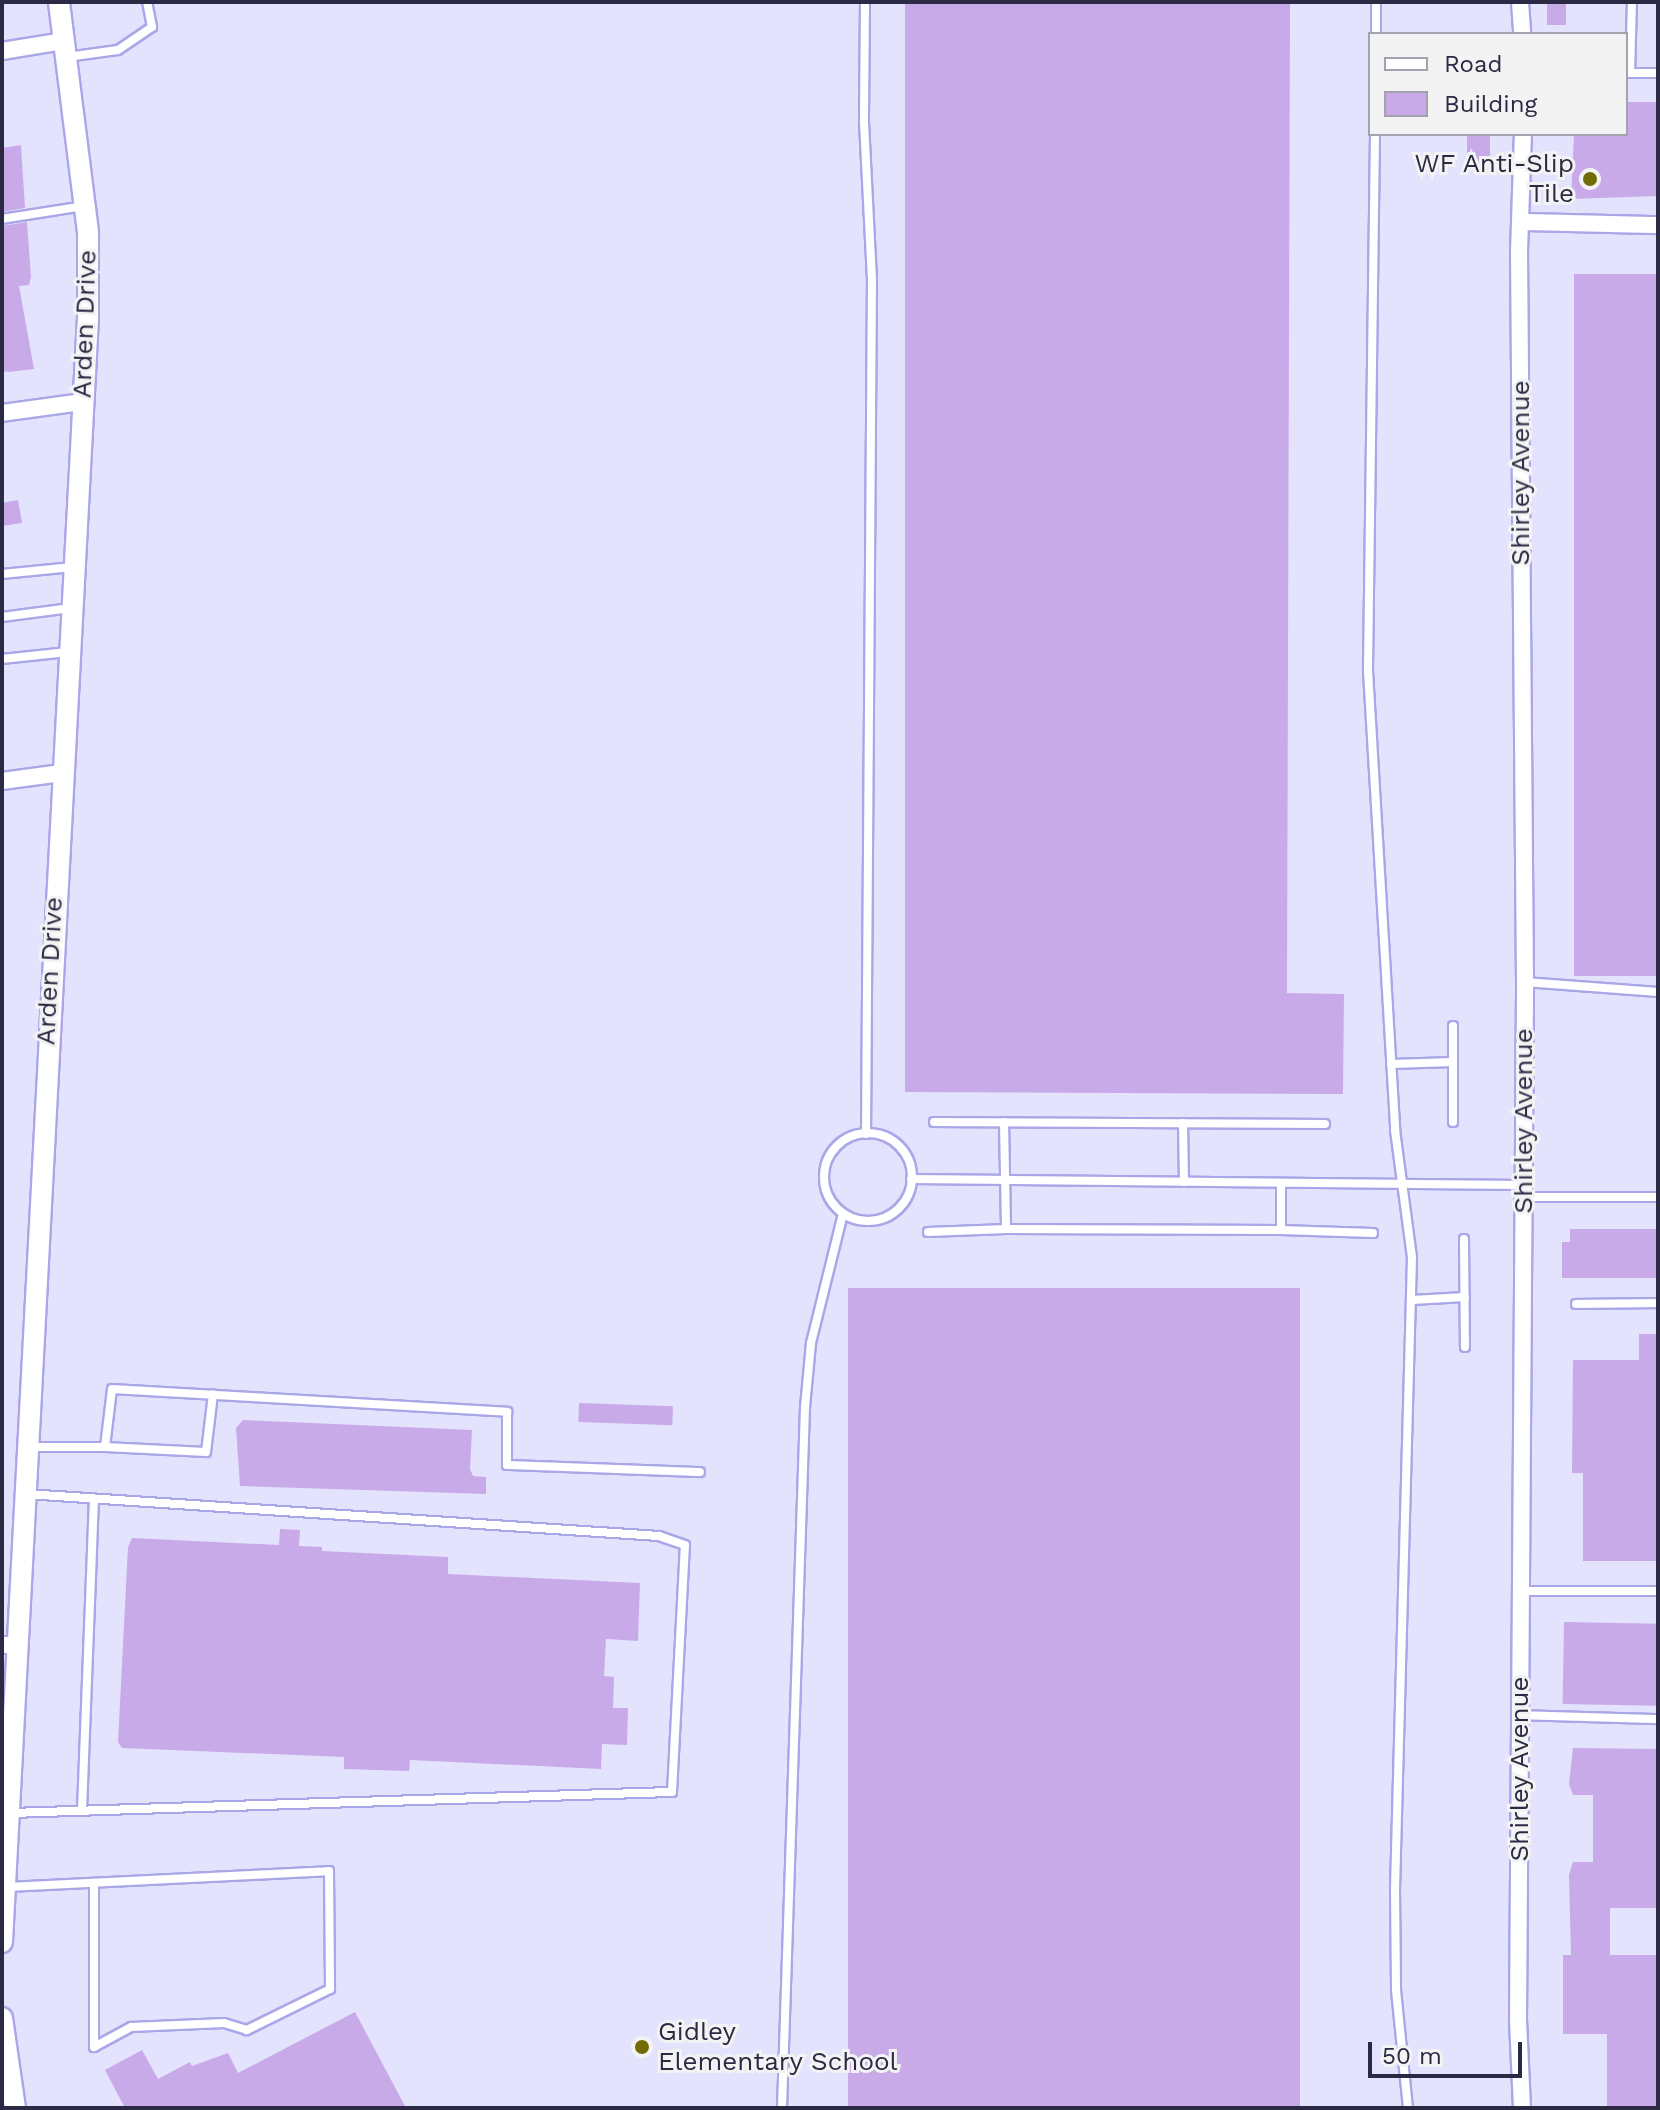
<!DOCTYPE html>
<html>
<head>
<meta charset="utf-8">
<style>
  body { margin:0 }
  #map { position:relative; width:1660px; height:2110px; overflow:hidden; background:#e3e3fe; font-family:"Work Sans",sans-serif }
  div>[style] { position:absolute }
  .building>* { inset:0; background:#c9aae9; transform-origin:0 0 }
  .roads { filter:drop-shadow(2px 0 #aaa7e8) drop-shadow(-2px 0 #aaa7e8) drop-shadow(0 2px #aaa7e8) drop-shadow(0 -2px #aaa7e8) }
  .service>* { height:8px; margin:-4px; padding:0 4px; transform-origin:4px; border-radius:4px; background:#fff }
  .service>.ring { margin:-4px; padding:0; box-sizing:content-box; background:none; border:8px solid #fff; border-radius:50% }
  .minor>* { height:16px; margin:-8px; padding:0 8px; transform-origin:8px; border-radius:8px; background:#fff }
  .tertiary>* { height:20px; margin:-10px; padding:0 10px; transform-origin:10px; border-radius:10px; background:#fff }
  .dots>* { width:22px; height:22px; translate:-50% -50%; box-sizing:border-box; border:4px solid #f3f3f3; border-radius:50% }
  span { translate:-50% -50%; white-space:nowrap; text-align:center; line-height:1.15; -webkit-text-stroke:6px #f3f3f3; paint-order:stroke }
  .poi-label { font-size:26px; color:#2b2943 }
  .right { translate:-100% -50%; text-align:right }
  .left { translate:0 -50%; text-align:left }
  .street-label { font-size:26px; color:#2b2943 }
  .frame { position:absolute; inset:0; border:4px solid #2b2943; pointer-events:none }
  .legend { position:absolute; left:1368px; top:32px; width:260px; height:104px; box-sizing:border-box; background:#f3f3f3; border:2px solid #a3a2ad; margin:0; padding:10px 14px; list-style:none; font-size:24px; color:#2b2943 }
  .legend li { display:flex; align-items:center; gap:16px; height:40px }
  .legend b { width:40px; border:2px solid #a3a2ad }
  .scale { position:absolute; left:1368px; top:2042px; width:154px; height:36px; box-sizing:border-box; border:4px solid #2b2943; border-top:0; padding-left:10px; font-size:24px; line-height:28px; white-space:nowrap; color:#2b2943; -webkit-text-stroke:6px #f3f3f3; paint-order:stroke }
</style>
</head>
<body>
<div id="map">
  <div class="building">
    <i style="clip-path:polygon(905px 2px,1290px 2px,1287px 993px,1344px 994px,1343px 1094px,905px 1092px)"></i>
    <i style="left:1547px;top:2px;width:19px;height:23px"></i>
    <i style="clip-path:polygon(1626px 102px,1658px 102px,1658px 196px,1571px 199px,1574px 134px,1626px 134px)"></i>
    <i style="left:1467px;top:134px;width:23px;height:29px"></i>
    <i style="clip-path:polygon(21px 145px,25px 208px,2px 212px,2px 148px)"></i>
    <i style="clip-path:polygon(27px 222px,31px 277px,29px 285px,19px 286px,34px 369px,8px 372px,2px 371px,2px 226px)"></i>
    <i style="left:1574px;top:274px;width:84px;height:702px"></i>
    <i style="clip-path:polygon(18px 500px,22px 523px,2px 526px,2px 503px)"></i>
    <i style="clip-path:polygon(1570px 1229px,1658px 1229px,1658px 1278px,1562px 1278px,1562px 1242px,1570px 1242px)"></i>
    <i style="left:848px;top:1288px;width:452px;height:820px"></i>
    <i style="clip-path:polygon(1639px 1334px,1658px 1334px,1658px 1561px,1583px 1561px,1583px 1473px,1572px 1473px,1573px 1360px,1639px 1360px)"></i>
    <i style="left:579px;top:1403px;width:94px;height:19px;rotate:2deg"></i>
    <i style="clip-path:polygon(243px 1420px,472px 1430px,470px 1469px,473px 1476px,486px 1477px,486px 1494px,240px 1486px,236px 1428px)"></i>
    <i style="clip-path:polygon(280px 1529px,300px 1530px,299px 1546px,322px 1547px,322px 1551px,448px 1557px,448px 1574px,640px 1583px,638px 1641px,606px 1639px,604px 1676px,614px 1677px,613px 1708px,628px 1708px,627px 1745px,602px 1744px,601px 1769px,410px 1760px,409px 1771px,344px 1769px,344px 1757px,122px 1748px,118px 1742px,128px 1547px,132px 1538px,279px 1545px)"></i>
    <i style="left:1564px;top:1622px;width:94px;height:82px;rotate:1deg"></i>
    <i style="clip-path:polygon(1573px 1748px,1658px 1749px,1658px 1908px,1610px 1908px,1610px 1955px,1658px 1955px,1658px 2108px,1607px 2108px,1607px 2034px,1563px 2034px,1563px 1955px,1571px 1955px,1569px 1875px,1573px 1862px,1593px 1862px,1593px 1795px,1573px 1795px,1569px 1784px)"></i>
    <i style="clip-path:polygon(355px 2012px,406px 2108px,125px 2108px,105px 2070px,142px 2050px,158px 2079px,190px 2062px,192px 2066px,228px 2053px,238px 2073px)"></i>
  </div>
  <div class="roads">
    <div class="service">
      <i style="left:865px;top:2px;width:120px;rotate:90.5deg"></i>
      <i style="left:864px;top:122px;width:156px;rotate:87.1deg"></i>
      <i style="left:872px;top:278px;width:856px;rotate:90.4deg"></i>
      <i style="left:1376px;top:34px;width:32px;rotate:-90deg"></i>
      <i style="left:67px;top:57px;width:51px;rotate:-7.8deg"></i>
      <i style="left:118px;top:50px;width:41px;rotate:-34.1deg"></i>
      <i style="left:152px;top:27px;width:25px;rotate:-101deg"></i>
      <i style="left:1627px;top:73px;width:31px"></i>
      <i style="left:1630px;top:73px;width:71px;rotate:-88.4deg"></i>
      <i style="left:1375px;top:134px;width:537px;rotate:90.75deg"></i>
      <i style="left:1368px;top:671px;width:460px;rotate:86.6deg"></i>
      <i style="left:1395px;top:1130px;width:128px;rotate:82.4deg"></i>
      <i style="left:1412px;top:1257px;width:633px;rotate:91.54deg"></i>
      <i style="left:1395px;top:1890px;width:100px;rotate:89.4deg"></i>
      <i style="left:1396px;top:1990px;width:119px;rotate:84.2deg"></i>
      <i style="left:2px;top:219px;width:83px;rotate:-9deg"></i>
      <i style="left:2px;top:574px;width:71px;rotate:-5.6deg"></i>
      <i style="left:2px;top:617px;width:69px;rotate:-7.5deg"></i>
      <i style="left:2px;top:659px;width:66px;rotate:-6.1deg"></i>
      <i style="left:1525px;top:982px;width:133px;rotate:4.3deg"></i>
      <i style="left:1391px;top:1064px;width:62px;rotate:-1.8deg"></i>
      <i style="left:934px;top:1122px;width:391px;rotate:0.3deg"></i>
      <i style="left:1004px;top:1122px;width:107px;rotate:88.9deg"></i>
      <i style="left:1006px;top:1229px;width:275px;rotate:0.2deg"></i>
      <i style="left:1281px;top:1230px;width:47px;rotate:-90deg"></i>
      <i style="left:1453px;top:1122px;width:96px;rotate:-90deg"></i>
      <i style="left:1183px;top:1123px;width:59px;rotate:89deg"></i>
      <i class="ring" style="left:824px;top:1133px;width:80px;height:80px"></i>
      <i style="left:911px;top:1179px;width:612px;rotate:0.56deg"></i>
      <i style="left:1524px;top:1197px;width:134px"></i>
      <i style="left:1281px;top:1230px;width:92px;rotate:1.9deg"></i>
      <i style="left:928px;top:1232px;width:78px;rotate:-2.2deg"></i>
      <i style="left:1464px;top:1239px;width:108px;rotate:89.5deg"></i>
      <i style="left:1412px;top:1300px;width:53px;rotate:-3.2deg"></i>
      <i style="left:1576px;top:1304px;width:82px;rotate:-0.7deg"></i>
      <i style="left:27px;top:1447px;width:78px"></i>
      <i style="left:105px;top:1447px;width:58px;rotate:-83.1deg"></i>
      <i style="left:112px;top:1389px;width:396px;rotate:3.3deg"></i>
      <i style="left:507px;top:1412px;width:53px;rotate:90deg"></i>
      <i style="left:507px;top:1465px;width:193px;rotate:2.1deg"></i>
      <i style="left:105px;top:1447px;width:101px;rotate:2.8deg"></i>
      <i style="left:206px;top:1452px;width:58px;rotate:-83.1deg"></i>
      <i style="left:1521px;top:1591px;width:137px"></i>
      <i style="left:1520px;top:1715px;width:138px;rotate:1.7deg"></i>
      <i style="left:82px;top:1810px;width:311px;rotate:-87.8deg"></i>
      <i style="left:10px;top:1813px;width:662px;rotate:-1.82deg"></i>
      <i style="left:672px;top:1792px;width:247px;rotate:-87deg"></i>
      <i style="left:685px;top:1545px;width:28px;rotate:-161deg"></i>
      <i style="left:659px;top:1536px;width:633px;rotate:-176.2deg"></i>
      <i style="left:6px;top:1887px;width:323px;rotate:-2.8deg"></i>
      <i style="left:329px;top:1871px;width:118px;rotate:89.5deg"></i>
      <i style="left:330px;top:1989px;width:93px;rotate:153.7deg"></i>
      <i style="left:247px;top:2030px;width:24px;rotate:-163deg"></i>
      <i style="left:224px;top:2023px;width:93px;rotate:177.5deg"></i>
      <i style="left:131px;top:2027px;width:42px;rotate:151.6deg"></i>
      <i style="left:94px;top:2047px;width:162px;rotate:-90deg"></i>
      <i style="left:782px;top:2108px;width:701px;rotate:-88.12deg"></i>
      <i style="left:805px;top:1407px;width:64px;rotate:-84.6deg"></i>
      <i style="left:811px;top:1343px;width:133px;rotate:-76.1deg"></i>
    </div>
    <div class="minor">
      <i style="left:1520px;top:2px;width:32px;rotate:86deg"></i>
      <i style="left:2px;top:51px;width:63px;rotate:-9.2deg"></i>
      <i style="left:1524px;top:222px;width:134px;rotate:1.3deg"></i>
      <i style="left:2px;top:413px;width:81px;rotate:-7.8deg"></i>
      <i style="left:2px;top:781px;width:60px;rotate:-7.7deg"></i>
      <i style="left:2px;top:1645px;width:16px"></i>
      <i style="left:1522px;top:2108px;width:87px;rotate:-92.6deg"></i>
      <i style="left:1518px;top:2021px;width:1039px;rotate:-89.61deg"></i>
      <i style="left:1525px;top:982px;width:730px;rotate:-90.47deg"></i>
      <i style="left:1519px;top:252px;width:118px;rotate:-88.1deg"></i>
    </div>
    <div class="tertiary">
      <i style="left:2px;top:1942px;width:1626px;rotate:-86.97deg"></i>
      <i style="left:88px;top:318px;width:86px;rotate:-90deg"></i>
      <i style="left:88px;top:232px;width:232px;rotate:-97.2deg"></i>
      <i style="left:2px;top:2018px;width:91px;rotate:81.8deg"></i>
    </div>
  </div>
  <div class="dots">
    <i style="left:1590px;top:179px;background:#716c08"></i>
    <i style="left:642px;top:2047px;background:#716c08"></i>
  </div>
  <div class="poi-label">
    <span class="right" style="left:1574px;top:179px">WF Anti-Slip<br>Tile</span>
    <span class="left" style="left:658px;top:2047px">Gidley<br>Elementary School</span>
  </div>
  <div class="street-label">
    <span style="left:85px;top:324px;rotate:-88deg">Arden Drive</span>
    <span style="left:1521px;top:473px;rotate:-90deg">Shirley Avenue</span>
    <span style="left:50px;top:971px;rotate:-87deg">Arden Drive</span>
    <span style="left:1524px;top:1121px;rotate:-90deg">Shirley Avenue</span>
    <span style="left:1520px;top:1769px;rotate:-90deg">Shirley Avenue</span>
  </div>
  <div class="frame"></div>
  <ul class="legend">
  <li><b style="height:10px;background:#fff"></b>Road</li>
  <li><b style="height:22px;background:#c9aae9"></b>Building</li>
  </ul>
  <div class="scale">50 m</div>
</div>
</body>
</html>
